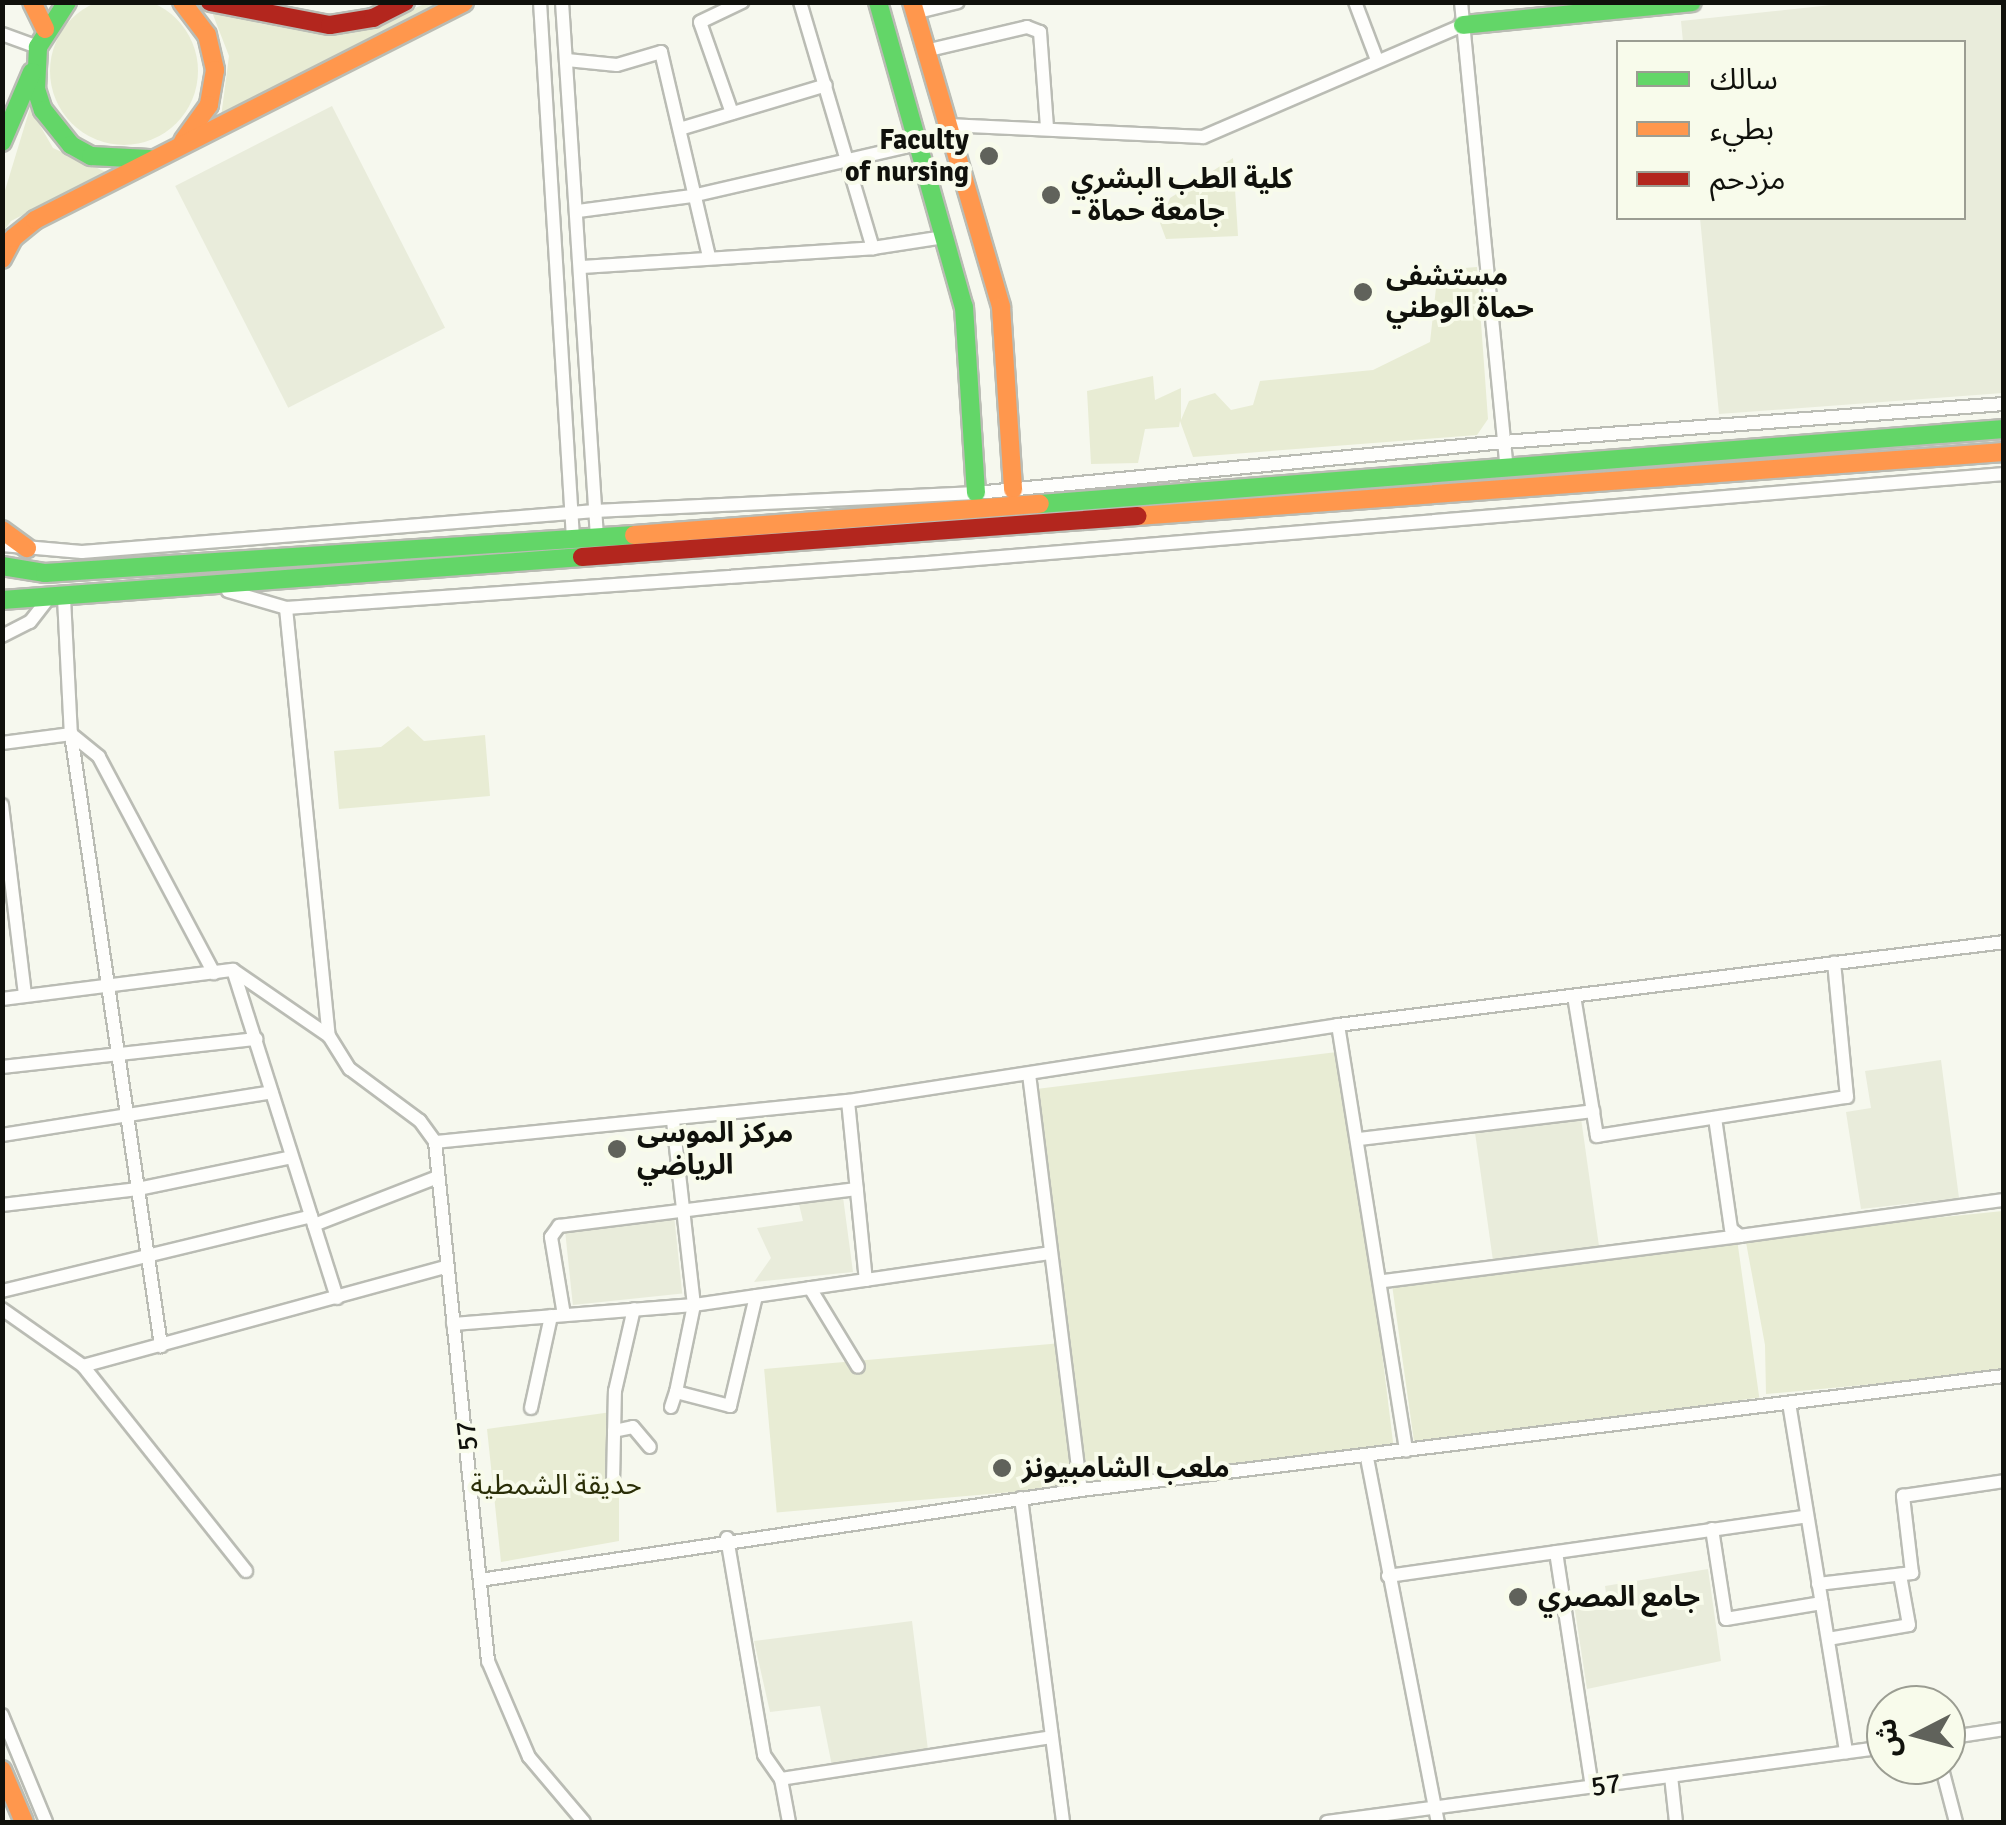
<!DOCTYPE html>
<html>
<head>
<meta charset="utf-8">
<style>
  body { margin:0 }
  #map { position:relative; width:2006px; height:1825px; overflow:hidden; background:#f6f8ee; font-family:Signika,"Noto Sans Arabic",sans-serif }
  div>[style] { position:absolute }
  .built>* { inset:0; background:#e9ecdb; transform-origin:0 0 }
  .green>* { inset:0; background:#e8ecd4; transform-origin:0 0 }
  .round { border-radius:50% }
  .roads { filter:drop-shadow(2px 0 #babcb4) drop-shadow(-2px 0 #babcb4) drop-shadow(0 2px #babcb4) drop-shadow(0 -2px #babcb4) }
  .street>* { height:12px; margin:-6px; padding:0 6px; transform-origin:6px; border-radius:6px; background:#fefefc }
  .fast>* { height:18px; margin:-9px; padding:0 9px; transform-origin:9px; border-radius:9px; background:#63d668 }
  .slow>* { height:18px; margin:-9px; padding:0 9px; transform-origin:9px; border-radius:9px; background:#ff974d }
  .jam>* { height:18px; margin:-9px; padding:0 9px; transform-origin:9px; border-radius:9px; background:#b3261e }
  .dots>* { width:28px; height:28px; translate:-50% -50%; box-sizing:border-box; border:5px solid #f8fbeb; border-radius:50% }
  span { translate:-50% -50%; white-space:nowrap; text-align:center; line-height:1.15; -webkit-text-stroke:8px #f8fbeb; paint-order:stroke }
  .poi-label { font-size:28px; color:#10110c; font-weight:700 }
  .right { translate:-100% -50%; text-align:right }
  .left { translate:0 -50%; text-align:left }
  .street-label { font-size:28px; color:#10110c }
  .park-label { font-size:28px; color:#2a2e07 }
  .frame { position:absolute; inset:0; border:5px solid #10110c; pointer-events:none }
  .legend { position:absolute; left:1616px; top:40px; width:350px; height:180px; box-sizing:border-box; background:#f8fbeb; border:2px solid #9b9d92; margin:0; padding:12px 18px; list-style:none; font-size:30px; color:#10110c }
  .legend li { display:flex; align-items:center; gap:20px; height:50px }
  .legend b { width:50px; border:2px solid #9b9d92 }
  .north { position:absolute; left:1866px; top:1685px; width:100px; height:100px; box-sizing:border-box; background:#f8fbeb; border:2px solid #9b9d92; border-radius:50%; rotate:264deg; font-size:28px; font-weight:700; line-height:40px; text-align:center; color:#10110c }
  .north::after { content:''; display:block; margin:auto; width:35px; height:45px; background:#60625b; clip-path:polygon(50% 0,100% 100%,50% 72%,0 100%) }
</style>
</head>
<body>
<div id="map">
  <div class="built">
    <i style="clip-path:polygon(1859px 2px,2003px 3px,2003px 393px,1719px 414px,1700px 218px,1964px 218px,1964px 42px,1683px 42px,1681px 21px)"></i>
    <i style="left:332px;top:106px;width:249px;height:176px;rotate:63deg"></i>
    <i style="clip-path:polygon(1941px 1060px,1959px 1198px,1861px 1209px,1846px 1112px,1871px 1108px,1865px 1071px)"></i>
    <i style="left:1581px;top:1118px;width:130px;height:107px;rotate:82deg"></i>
    <i style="clip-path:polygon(843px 1197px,853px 1272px,754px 1282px,771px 1258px,757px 1228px,803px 1221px,798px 1200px)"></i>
    <i style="left:674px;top:1215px;width:79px;height:110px;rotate:84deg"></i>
    <i style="clip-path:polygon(1708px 1569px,1721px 1661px,1587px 1689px,1574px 1604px,1607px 1600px,1605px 1586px)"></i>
    <i style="clip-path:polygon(912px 1621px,928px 1750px,832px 1766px,820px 1706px,770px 1712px,754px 1641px)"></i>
  </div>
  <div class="green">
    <i class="round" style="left:50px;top:-3px;width:148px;height:148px"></i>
    <i style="clip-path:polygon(427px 3px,442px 3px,221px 117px,229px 56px,210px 7px,262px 24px,337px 31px,365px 29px)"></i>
    <i style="clip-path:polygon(30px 108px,53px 148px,106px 172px,11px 221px,3px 232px,3px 197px)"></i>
    <i style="clip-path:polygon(1233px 158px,1238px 236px,1166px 239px,1160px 223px,1170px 198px)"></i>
    <i style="clip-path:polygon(1477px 267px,1488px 419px,1477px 435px,1193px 457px,1180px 421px,1179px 427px,1145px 429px,1138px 463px,1091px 464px,1087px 391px,1153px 376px,1155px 400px,1181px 388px,1181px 420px,1189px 401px,1215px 393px,1231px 410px,1253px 405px,1260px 381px,1373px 370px,1430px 342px,1438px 270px)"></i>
    <i style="clip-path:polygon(408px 726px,424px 741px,485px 735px,490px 796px,339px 809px,334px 751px,381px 747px)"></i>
    <i style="left:1345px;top:1051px;width:398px;height:315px;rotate:83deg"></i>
    <i style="clip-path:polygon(2003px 1211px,2003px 1372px,1766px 1394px,1765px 1345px,1745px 1237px)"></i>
    <i style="left:1737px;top:1239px;width:160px;height:348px;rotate:82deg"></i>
    <i style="left:1062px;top:1343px;width:144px;height:299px;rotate:85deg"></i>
    <i style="clip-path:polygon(619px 1411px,619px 1541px,501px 1562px,487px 1429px)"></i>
  </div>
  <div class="roads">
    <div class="street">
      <i style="left:540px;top:2px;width:538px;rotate:86.48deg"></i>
      <i style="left:562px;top:2px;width:537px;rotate:86.26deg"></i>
      <i style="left:800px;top:2px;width:257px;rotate:73.5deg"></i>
      <i style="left:1355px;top:2px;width:62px;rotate:69.2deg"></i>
      <i style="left:1461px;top:2px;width:465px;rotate:84.4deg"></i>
      <i style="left:914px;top:13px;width:45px;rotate:-14deg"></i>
      <i style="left:2px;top:34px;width:38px;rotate:20deg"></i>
      <i style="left:925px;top:51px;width:105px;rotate:-13.2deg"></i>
      <i style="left:1027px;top:27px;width:14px;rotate:21deg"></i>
      <i style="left:1040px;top:32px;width:95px;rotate:85.8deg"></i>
      <i style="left:567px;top:60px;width:50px;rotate:5.7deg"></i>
      <i style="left:617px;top:65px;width:46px;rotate:-16.5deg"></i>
      <i style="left:661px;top:52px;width:211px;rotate:76.8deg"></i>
      <i style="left:732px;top:113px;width:96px;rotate:-109.4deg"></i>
      <i style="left:700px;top:22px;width:47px;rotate:-25.5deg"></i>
      <i style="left:948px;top:125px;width:255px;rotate:2.7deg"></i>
      <i style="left:1203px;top:137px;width:283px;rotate:-23.3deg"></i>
      <i style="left:683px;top:128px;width:149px;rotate:-16.7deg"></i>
      <i style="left:578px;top:211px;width:115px;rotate:-7.5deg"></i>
      <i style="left:692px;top:196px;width:231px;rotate:-13deg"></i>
      <i style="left:582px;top:267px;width:292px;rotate:-3.7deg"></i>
      <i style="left:873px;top:248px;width:72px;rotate:-8.8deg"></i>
      <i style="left:2px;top:545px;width:80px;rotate:5deg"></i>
      <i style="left:82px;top:552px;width:515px;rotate:-4.57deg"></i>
      <i style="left:595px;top:511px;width:381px;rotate:-2.7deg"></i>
      <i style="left:976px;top:493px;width:530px;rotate:-5.52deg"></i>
      <i style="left:1504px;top:442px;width:501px;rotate:-4.35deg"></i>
      <i style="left:228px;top:591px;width:60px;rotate:16.3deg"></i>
      <i style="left:286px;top:608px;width:644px;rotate:-4.01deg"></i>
      <i style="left:928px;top:563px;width:1080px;rotate:-4.73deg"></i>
      <i style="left:64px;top:598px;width:136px;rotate:87.1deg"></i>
      <i style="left:71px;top:734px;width:619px;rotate:81.63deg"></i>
      <i style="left:286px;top:608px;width:430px;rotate:84.3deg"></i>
      <i style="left:2px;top:636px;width:31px;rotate:-27deg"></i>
      <i style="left:30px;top:622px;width:29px;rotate:-52deg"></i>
      <i style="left:2px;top:743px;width:70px;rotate:-7.4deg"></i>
      <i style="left:71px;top:734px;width:36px;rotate:39deg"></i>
      <i style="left:99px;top:757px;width:245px;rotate:62deg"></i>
      <i style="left:2px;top:805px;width:192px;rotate:83.1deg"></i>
      <i style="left:234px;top:973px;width:341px;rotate:72.4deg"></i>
      <i style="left:1574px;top:996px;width:142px;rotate:80.7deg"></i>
      <i style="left:1597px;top:1136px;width:253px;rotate:-8.9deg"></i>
      <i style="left:1847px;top:1097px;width:135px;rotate:-95.5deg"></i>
      <i style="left:2px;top:999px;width:233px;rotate:-7.2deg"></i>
      <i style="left:233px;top:970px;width:116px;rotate:34.5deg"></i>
      <i style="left:329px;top:1036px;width:39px;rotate:58deg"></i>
      <i style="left:350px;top:1069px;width:87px;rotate:36.6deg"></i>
      <i style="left:420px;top:1121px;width:26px;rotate:54deg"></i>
      <i style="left:435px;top:1142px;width:522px;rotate:84.17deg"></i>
      <i style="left:488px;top:1661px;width:104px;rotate:66.9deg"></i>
      <i style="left:529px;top:1757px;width:85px;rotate:49.8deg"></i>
      <i style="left:1338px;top:1025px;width:431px;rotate:80.9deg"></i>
      <i style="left:2px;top:1067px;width:256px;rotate:-6.3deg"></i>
      <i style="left:1029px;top:1074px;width:419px;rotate:82.9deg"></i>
      <i style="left:848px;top:1101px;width:180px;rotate:84.3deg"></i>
      <i style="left:673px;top:1121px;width:185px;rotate:83.5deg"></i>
      <i style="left:694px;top:1305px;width:89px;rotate:101.7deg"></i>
      <i style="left:2px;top:1135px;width:273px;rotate:-9deg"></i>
      <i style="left:1359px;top:1139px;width:236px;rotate:-6.8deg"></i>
      <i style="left:435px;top:1142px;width:415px;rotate:-5.7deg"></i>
      <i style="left:848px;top:1101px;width:496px;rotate:-8.8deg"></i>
      <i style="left:1338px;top:1025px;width:671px;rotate:-7.1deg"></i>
      <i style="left:2px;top:1205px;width:137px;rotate:-6.7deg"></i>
      <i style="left:138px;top:1189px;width:157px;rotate:-11.7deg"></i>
      <i style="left:314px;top:1225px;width:133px;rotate:-21.2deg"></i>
      <i style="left:1740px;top:1236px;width:266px;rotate:-7.8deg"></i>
      <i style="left:1384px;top:1281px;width:359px;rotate:-7.2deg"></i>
      <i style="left:1740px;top:1236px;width:11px;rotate:-142deg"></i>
      <i style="left:1731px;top:1229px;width:112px;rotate:-98.2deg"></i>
      <i style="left:810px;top:1288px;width:92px;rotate:58.7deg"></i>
      <i style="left:2px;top:1291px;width:318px;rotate:-13.6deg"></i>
      <i style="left:2px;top:1309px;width:99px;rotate:35.1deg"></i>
      <i style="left:83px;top:1366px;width:262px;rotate:51.5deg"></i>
      <i style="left:564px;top:1315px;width:79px;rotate:-99.5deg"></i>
      <i style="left:551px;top:1237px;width:14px;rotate:-54deg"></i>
      <i style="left:559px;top:1226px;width:300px;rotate:-7.1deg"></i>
      <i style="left:453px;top:1324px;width:242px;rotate:-4.5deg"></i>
      <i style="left:694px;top:1305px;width:360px;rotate:-8.3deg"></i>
      <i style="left:83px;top:1366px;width:376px;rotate:-15.3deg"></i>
      <i style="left:1789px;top:1403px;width:354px;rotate:80.7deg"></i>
      <i style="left:671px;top:1407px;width:16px;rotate:-72deg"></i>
      <i style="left:676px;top:1392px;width:56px;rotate:14.5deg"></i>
      <i style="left:730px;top:1406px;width:113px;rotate:-76.7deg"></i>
      <i style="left:531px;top:1408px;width:94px;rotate:-77.7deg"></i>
      <i style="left:614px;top:1431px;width:19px;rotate:-12deg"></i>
      <i style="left:633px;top:1427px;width:26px;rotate:50deg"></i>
      <i style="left:1367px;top:1458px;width:371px;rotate:79deg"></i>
      <i style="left:613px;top:1483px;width:92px;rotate:-88.8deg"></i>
      <i style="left:615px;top:1391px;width:84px;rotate:-77deg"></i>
      <i style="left:1021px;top:1498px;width:327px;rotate:82.6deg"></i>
      <i style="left:1712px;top:1529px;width:91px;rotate:81.2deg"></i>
      <i style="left:1726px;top:1619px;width:97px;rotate:-9.5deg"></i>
      <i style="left:727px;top:1538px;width:220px;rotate:80.3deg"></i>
      <i style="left:764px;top:1755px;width:29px;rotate:55deg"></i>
      <i style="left:781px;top:1779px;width:274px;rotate:-8.8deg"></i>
      <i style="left:1556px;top:1552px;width:238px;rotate:81.3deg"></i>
      <i style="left:1388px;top:1576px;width:423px;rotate:-8.1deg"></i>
      <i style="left:480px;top:1580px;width:608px;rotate:-8.52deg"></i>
      <i style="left:1081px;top:1490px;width:930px;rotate:-7.04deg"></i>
      <i style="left:1818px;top:1584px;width:95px;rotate:-6.7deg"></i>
      <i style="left:1912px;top:1573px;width:78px;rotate:-96.7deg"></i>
      <i style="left:1903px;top:1496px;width:102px;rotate:-8.4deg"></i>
      <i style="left:1828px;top:1639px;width:82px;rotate:-9.8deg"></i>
      <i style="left:1909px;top:1625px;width:51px;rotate:-100.2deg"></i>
      <i style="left:2px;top:1715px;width:116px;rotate:67.6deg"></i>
      <i style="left:1946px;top:1738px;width:59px;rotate:-8.8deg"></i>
      <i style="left:1941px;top:1765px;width:59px;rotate:75.3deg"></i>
      <i style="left:1671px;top:1776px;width:46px;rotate:83.8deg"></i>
      <i style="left:781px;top:1779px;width:44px;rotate:79.5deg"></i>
      <i style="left:1327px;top:1822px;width:564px;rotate:-7.64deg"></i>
    </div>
    <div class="fast">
      <i style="left:67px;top:2px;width:54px;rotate:122.8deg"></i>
      <i style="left:38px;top:47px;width:42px;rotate:92.7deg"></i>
      <i style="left:36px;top:89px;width:22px;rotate:72deg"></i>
      <i style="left:43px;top:110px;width:45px;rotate:51.3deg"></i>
      <i style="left:71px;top:145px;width:23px;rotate:29deg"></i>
      <i style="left:91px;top:156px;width:58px;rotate:3deg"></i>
      <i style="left:878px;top:2px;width:317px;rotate:74.3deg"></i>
      <i style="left:964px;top:307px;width:186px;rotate:86.3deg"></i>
      <i style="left:1463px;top:25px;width:230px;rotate:-5.7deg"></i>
      <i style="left:2px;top:142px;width:76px;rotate:-66.8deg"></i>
      <i style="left:1040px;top:504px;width:967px;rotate:-4.45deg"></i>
      <i style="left:2px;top:566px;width:44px;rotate:9.2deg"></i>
      <i style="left:45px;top:573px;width:590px;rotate:-3.69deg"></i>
      <i style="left:2px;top:600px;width:582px;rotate:-4.24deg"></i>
    </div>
    <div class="slow">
      <i style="left:32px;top:2px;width:30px;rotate:64deg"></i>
      <i style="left:182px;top:2px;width:41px;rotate:52.9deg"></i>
      <i style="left:207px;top:35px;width:36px;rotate:77deg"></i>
      <i style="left:215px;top:70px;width:36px;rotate:100deg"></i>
      <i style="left:209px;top:105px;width:44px;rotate:125.8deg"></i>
      <i style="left:912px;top:2px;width:318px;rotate:73.7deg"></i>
      <i style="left:1001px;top:307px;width:183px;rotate:86.2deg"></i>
      <i style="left:2px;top:259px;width:24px;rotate:-62deg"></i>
      <i style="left:13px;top:238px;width:28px;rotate:-39deg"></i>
      <i style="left:35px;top:220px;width:481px;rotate:-26.9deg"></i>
      <i style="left:1137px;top:516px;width:869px;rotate:-4.22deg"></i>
      <i style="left:2px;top:530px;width:31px;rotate:36deg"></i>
      <i style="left:634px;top:535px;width:407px;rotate:-4.4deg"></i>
      <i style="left:2px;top:1770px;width:56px;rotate:67.1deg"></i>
    </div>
    <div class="jam">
      <i style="left:210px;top:2px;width:122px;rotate:10.9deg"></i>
      <i style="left:330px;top:25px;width:44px;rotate:-9.2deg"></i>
      <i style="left:373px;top:18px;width:36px;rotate:-27deg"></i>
      <i style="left:582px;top:557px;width:557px;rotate:-4.22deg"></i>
    </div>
  </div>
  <div class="dots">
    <i style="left:989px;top:156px;background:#60625b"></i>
    <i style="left:1051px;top:195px;background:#60625b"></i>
    <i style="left:1363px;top:292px;background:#60625b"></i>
    <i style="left:617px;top:1149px;background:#60625b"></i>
    <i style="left:1002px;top:1468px;background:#60625b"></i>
    <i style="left:1518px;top:1597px;background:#60625b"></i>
  </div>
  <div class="poi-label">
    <span class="right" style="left:969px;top:156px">Faculty<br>of nursing</span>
    <span class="left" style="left:1071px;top:195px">كلية الطب البشري<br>- جامعة حماة</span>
    <span class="left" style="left:1386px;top:292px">مستشفى<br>حماة الوطني</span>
    <span class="left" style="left:637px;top:1149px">مركز الموسى<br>الرياضي</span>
    <span class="left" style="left:1022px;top:1468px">ملعب الشامبيونز</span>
    <span class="left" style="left:1538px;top:1597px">جامع المصري</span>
  </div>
  <div class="street-label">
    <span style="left:467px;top:1436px;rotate:-96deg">57</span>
    <span style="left:1606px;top:1785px;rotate:-8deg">57</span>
  </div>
  <div class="park-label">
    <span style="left:556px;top:1485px">حديقة الشمطية</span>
  </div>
  <div class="frame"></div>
  <ul class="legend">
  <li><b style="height:12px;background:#63d668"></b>سالك</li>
  <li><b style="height:12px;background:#ff974d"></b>بطيء</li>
  <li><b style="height:12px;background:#b3261e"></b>مزدحم</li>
  </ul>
  <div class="north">ش</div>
</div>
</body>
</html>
